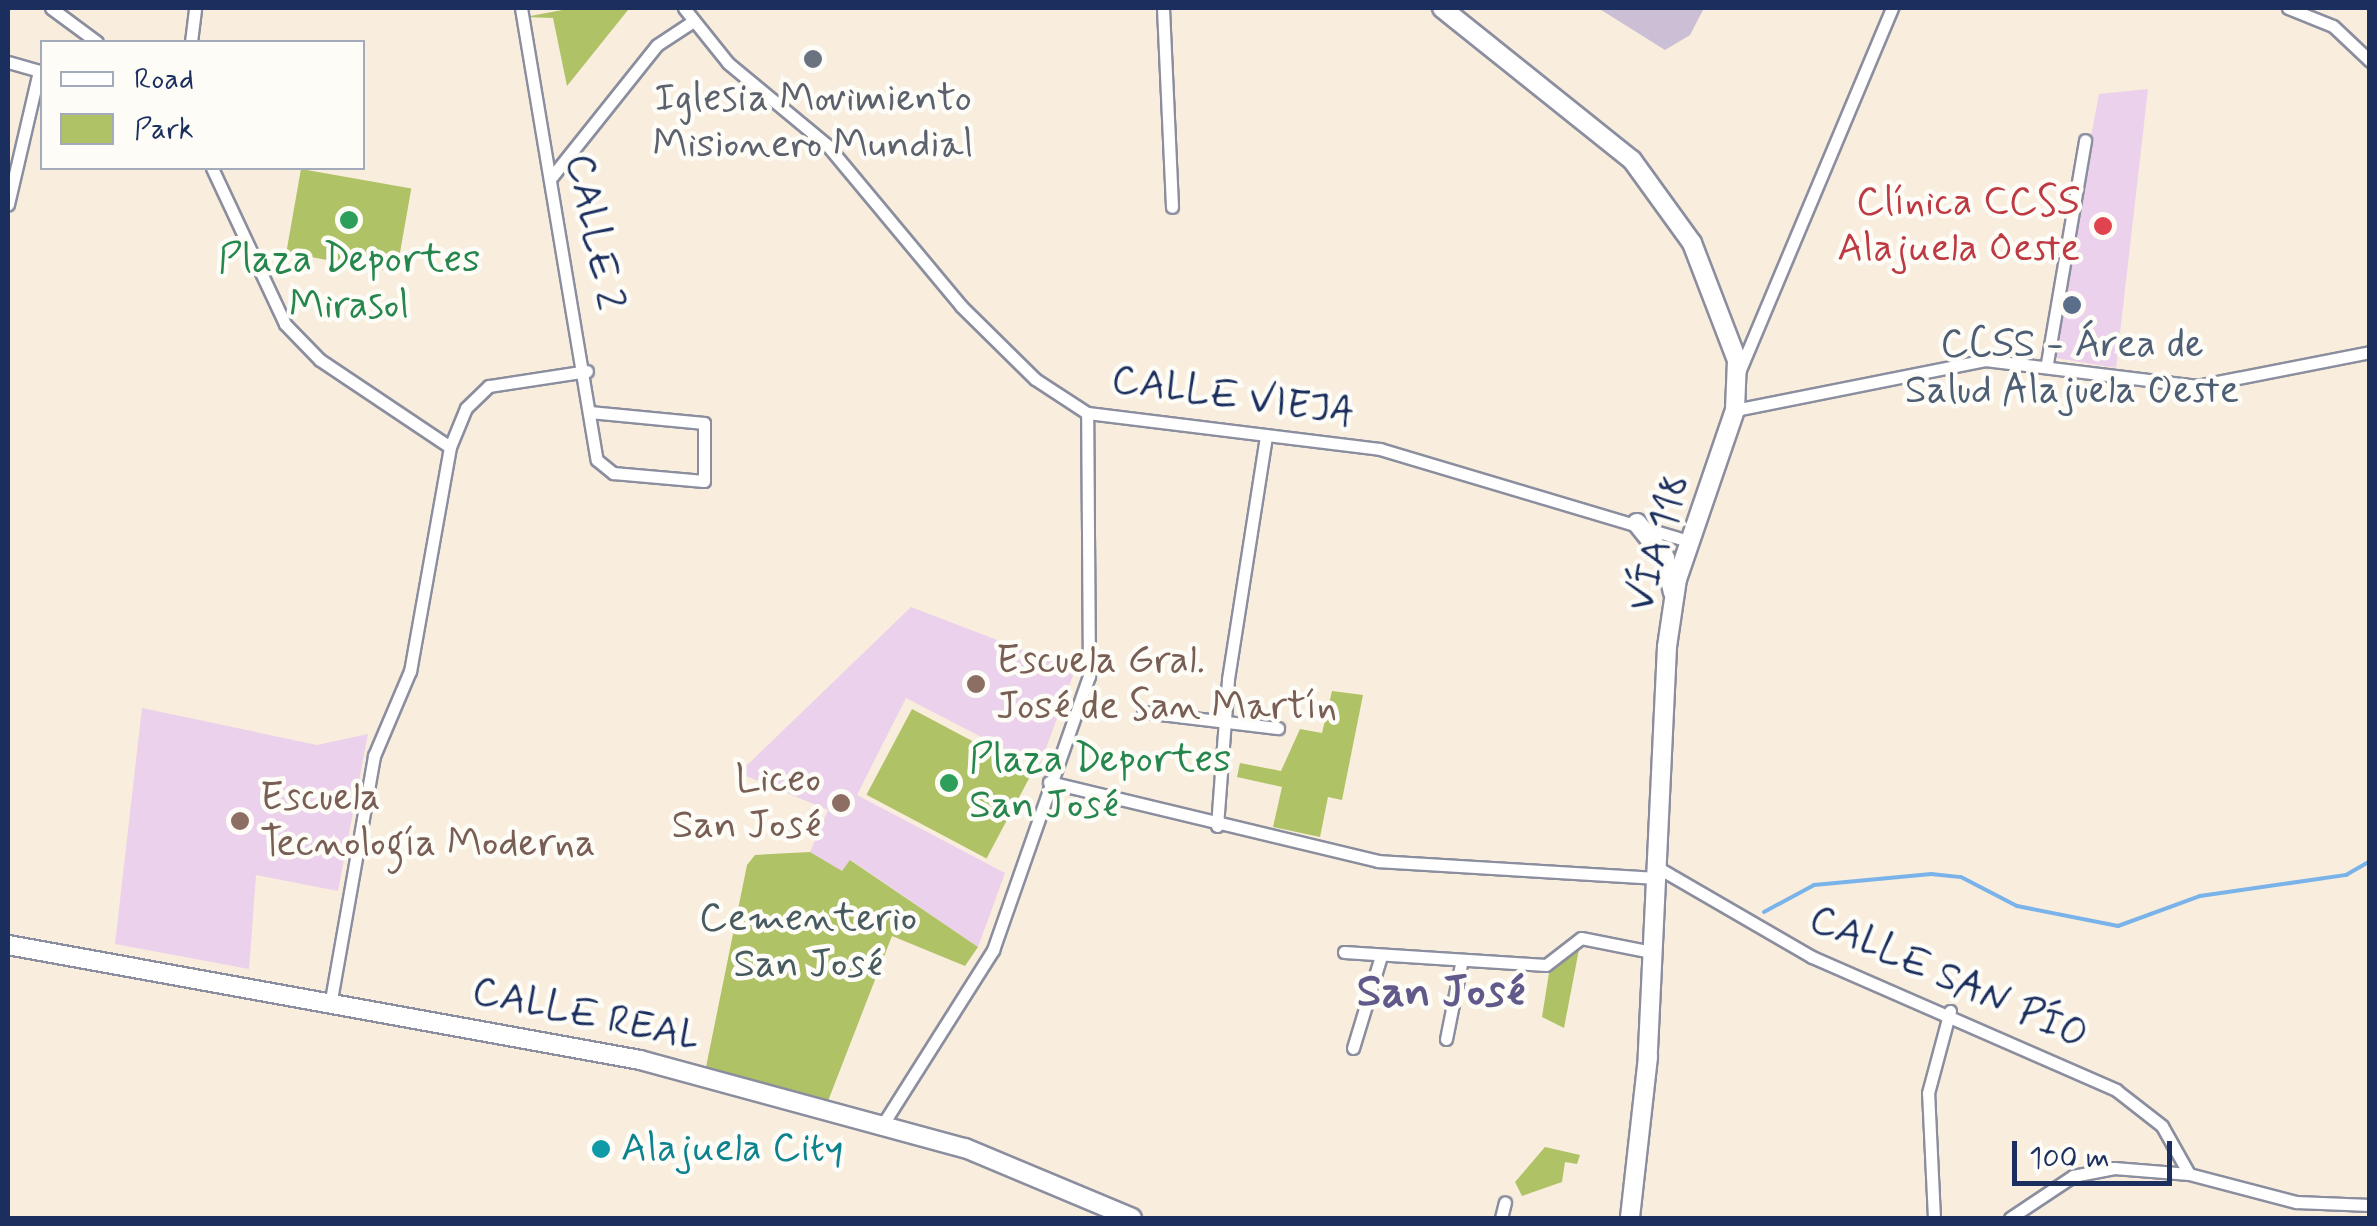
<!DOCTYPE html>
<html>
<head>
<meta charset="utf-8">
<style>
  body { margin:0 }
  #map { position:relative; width:2377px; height:1226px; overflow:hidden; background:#f9eddd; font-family:Mynerve,sans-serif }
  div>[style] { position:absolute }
  .built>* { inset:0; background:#ebd1eb }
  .industrial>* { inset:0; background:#cbbfd5 }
  .green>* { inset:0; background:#b0c266; transform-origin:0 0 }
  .stream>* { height:4px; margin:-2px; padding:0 2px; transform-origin:2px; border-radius:2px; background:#7ab3ea }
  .roads { filter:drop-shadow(2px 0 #8a8e9e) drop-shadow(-2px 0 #8a8e9e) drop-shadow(0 2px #8a8e9e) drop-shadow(0 -2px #8a8e9e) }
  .street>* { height:11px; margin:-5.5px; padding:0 5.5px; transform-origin:5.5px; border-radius:5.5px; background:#fff }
  .secondary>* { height:18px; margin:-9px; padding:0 9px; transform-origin:9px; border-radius:9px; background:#fff }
  .primary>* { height:18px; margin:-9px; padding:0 9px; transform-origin:9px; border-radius:9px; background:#fff }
  .dots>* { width:28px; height:28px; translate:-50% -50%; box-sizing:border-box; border:5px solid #fdfcf7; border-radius:50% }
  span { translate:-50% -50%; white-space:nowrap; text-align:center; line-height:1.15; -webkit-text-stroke:9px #fdfcf7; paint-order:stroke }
  .worship-label { font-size:40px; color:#5b616d }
  .health-label { font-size:40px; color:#be3a42 }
  .right { translate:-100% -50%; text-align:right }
  .street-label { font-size:40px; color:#1b2f5e }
  .leisure-label { font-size:40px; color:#27864d }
  .left { translate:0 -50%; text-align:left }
  .service-label { font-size:40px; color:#4e5e75 }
  .education-label { font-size:40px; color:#785e54 }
  .park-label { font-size:40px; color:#485b60 }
  .culture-label { font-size:40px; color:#0d838f }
  .quarter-label { font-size:45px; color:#615989; font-weight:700 }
  .frame { position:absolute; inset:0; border:10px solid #1b2f5e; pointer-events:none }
  .legend { position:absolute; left:40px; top:40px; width:325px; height:130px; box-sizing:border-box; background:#fdfcf7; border:2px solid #a3aaba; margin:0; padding:12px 18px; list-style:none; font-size:30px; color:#1b2f5e }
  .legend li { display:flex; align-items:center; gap:20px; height:50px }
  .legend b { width:50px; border:2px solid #a3aaba }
  .scale { position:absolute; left:2012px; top:1141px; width:160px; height:45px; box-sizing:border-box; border:5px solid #1b2f5e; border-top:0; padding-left:12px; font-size:30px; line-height:35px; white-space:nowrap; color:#1b2f5e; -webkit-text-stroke:8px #fdfcf7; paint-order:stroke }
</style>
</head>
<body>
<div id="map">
  <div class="built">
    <i style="clip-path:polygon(2148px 89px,2116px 368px,2050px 357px,2099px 94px)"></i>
    <i style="clip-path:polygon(911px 607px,1075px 670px,1039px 767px,906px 698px,857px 795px,1005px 873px,978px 947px,851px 860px,842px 872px,810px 852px,828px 810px,739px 773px)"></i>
    <i style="clip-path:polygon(142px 708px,317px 745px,368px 734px,338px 891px,256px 875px,249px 969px,115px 944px)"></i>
  </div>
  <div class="industrial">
    <i style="clip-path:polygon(1598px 8px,1704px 8px,1690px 35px,1665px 50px)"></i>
  </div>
  <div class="green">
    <i style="clip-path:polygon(573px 8px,628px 10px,567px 86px,553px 18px,525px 17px)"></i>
    <i style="left:301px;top:169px;width:112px;height:85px;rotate:10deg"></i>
    <i style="clip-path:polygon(1332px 691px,1363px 695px,1342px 800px,1328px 797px,1320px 837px,1273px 827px,1282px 787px,1237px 777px,1240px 763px,1281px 771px,1300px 729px,1322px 733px)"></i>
    <i style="left:912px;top:709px;width:136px;height:97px;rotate:28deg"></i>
    <i style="clip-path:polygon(810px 852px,842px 871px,850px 860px,978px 947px,965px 966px,892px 936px,828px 1101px,706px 1067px,747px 865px,755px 855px)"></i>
    <i style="clip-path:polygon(1580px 944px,1564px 1028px,1542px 1017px,1549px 973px)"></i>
    <i style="clip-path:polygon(1545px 1147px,1580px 1155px,1577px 1164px,1565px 1162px,1562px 1182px,1522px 1196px,1515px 1182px)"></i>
  </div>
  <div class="stream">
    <i style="left:1764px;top:912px;width:57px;rotate:-28.4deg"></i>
    <i style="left:1814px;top:885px;width:118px;rotate:-5.4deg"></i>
    <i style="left:1931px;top:874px;width:30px;rotate:6deg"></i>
    <i style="left:1961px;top:877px;width:63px;rotate:27.4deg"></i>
    <i style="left:2017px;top:906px;width:103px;rotate:11.2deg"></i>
    <i style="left:2118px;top:926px;width:87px;rotate:-20.1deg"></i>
    <i style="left:2200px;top:896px;width:148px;rotate:-8.2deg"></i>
    <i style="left:2346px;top:875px;width:28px;rotate:-30deg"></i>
  </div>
  <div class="roads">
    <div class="street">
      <i style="left:51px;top:8px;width:57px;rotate:36.5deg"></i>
      <i style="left:521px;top:8px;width:458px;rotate:80.5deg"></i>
      <i style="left:597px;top:460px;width:21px;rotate:39deg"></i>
      <i style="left:613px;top:473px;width:91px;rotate:5deg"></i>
      <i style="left:704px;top:481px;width:58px;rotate:-90deg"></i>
      <i style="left:704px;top:423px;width:115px;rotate:-174.5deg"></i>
      <i style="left:684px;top:8px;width:70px;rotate:51.3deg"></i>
      <i style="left:728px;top:63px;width:129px;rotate:39.6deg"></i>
      <i style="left:827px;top:145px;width:209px;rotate:50.2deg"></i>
      <i style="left:961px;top:306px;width:104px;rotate:44.6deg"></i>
      <i style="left:1035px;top:379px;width:62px;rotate:33.2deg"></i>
      <i style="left:1087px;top:413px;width:295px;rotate:7deg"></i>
      <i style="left:1380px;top:449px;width:325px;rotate:16.6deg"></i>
      <i style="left:1163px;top:8px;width:199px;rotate:87.4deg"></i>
      <i style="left:2288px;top:8px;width:48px;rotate:21.8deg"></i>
      <i style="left:2333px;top:26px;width:51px;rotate:43.4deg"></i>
      <i style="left:191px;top:42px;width:34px;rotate:-83deg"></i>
      <i style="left:8px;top:62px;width:32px;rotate:16deg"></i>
      <i style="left:39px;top:71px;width:137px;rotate:103.1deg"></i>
      <i style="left:212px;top:168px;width:172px;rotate:64.9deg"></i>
      <i style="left:285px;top:324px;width:50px;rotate:45.8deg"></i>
      <i style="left:320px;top:360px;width:156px;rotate:33.8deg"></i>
      <i style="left:450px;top:447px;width:228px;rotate:100.1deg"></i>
      <i style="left:410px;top:671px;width:92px;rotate:113deg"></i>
      <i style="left:374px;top:756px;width:247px;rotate:100deg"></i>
      <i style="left:550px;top:179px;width:171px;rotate:-51.4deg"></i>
      <i style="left:657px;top:45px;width:42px;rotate:-33.3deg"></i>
      <i style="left:2047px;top:363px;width:226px;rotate:-80.3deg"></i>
      <i style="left:1739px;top:372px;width:395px;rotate:-67.2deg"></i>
      <i style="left:1735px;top:410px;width:255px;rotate:-11.3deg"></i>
      <i style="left:1985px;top:360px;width:214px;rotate:7deg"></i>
      <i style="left:2197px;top:386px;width:176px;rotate:-11.1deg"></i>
      <i style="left:450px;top:447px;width:42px;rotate:-67.7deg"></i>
      <i style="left:466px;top:408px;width:32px;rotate:-44deg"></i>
      <i style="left:489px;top:386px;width:99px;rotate:-8.7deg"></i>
      <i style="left:1143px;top:712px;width:136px;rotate:6.8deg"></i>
      <i style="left:1049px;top:782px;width:338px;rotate:13.5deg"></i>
      <i style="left:1378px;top:861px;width:278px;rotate:3.5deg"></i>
      <i style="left:1217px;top:826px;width:147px;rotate:-85.7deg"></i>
      <i style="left:1228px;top:679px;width:246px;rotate:-81.1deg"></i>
      <i style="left:1655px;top:866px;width:181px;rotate:30.1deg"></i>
      <i style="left:1812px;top:957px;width:332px;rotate:23.6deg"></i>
      <i style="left:2116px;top:1090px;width:58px;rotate:38deg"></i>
      <i style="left:2162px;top:1126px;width:55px;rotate:60.6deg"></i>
      <i style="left:1344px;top:952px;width:202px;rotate:3.7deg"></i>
      <i style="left:1546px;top:965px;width:44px;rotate:-37.6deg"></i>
      <i style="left:1581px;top:938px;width:72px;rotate:11.2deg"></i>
      <i style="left:1446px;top:1039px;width:76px;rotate:-78.7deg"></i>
      <i style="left:1353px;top:1048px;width:96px;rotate:-73.1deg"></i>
      <i style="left:883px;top:1124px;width:206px;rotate:-57.7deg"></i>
      <i style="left:993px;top:950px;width:290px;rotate:-70.7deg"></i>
      <i style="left:1089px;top:676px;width:263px;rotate:-90.4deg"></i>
      <i style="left:1501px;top:1218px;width:16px;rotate:-76deg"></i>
      <i style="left:1934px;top:1218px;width:125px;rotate:-92.7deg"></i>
      <i style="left:1928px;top:1093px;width:85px;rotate:-75deg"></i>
      <i style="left:2010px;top:1218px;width:76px;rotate:-33.7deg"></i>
      <i style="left:2073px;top:1176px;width:42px;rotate:-11deg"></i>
      <i style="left:2114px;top:1168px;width:75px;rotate:4.6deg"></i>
      <i style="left:2189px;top:1174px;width:111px;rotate:14.7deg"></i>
      <i style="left:2296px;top:1202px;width:74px;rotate:2.3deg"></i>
    </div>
    <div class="secondary">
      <i style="left:1442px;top:8px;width:243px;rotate:38.7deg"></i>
      <i style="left:1632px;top:160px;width:102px;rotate:54.1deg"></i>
      <i style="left:1692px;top:243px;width:125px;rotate:69deg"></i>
      <i style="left:1737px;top:360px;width:50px;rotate:92.3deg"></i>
      <i style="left:1735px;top:410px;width:179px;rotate:108.9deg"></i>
      <i style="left:1677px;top:579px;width:69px;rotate:98.4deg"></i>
      <i style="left:1667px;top:647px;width:410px;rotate:92.7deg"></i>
      <i style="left:1648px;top:1057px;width:162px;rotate:96.4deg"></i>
      <i style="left:1637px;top:523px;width:45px;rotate:51.3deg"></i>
      <i style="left:1665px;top:558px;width:35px;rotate:77deg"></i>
    </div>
    <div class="primary">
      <i style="left:8px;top:945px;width:642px;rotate:10.31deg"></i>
      <i style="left:640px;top:1060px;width:337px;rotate:15.2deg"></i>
      <i style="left:965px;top:1148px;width:181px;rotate:22.7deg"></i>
    </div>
  </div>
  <div class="dots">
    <i style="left:813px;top:59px;background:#6b7280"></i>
    <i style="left:349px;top:220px;background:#2e9e5b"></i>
    <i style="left:2103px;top:226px;background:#e0444e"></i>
    <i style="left:2072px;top:305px;background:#5c6f8a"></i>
    <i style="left:976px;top:684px;background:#8d6e63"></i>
    <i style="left:949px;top:783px;background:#2e9e5b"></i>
    <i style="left:841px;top:803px;background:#8d6e63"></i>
    <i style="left:240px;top:821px;background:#8d6e63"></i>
    <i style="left:601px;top:1149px;background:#0f9aa8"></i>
  </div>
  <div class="worship-label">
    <span style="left:813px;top:122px">Iglesia Movimiento<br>Misionero Mundial</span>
  </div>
  <div class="health-label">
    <span class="right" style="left:2080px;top:226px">Clínica CCSS<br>Alajuela Oeste</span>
  </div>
  <div class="street-label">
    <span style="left:594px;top:232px;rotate:78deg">CALLE 2</span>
    <span style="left:1233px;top:397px;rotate:8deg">CALLE VIEJA</span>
    <span style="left:1659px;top:543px;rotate:-74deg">VÍA 118</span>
    <span style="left:1948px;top:978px;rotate:24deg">CALLE SAN PÍO</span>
    <span style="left:586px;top:1015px;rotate:12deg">CALLE REAL</span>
  </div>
  <div class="leisure-label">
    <span style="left:349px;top:283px">Plaza Deportes<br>Mirasol</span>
    <span class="left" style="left:969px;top:783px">Plaza Deportes<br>San José</span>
  </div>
  <div class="service-label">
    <span style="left:2072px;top:368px">CCSS - Área de<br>Salud Alajuela Oeste</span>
  </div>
  <div class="education-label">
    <span class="left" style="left:996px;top:684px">Escuela Gral.<br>José de San Martín</span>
    <span class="right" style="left:821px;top:803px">Liceo<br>San José</span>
    <span class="left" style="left:260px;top:821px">Escuela<br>Tecnología Moderna</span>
  </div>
  <div class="park-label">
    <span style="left:808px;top:942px">Cementerio<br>San José</span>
  </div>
  <div class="culture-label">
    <span class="left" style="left:621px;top:1149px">Alajuela City</span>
  </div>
  <div class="quarter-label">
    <span style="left:1441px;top:993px">San José</span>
  </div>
  <div class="frame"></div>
  <ul class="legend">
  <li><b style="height:12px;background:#fff"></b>Road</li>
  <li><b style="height:28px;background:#b0c266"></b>Park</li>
  </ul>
  <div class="scale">100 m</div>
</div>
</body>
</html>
